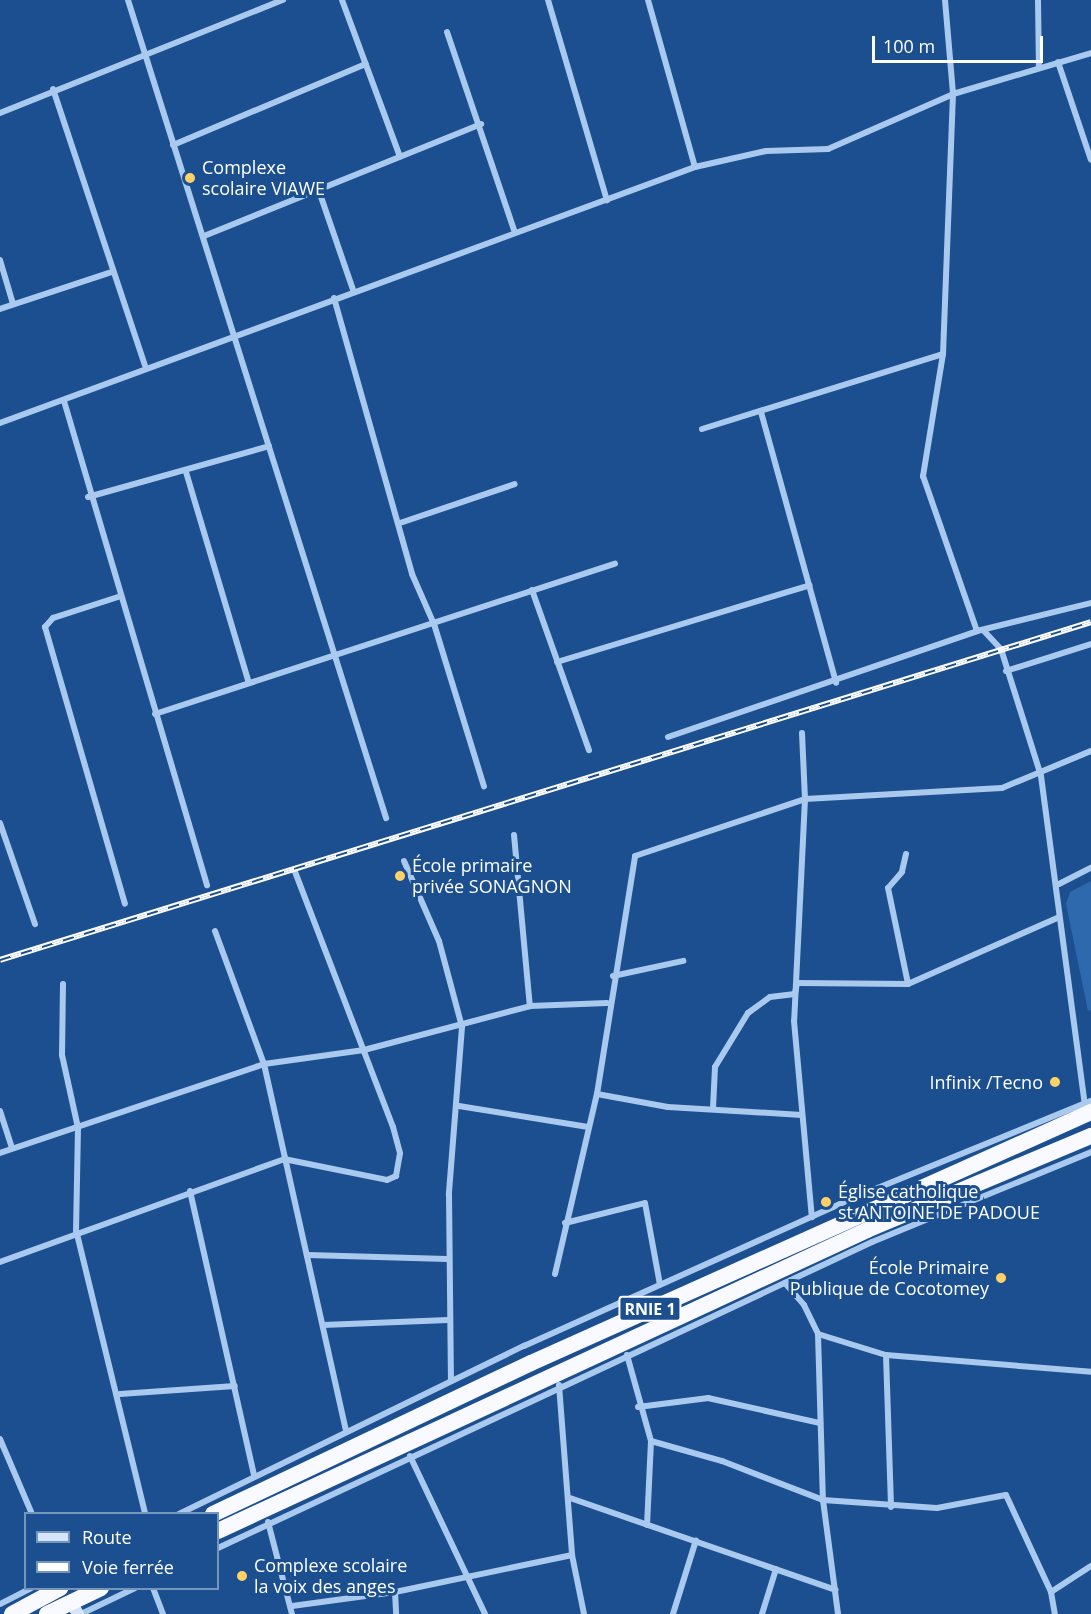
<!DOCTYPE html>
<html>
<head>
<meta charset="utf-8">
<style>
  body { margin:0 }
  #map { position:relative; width:1091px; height:1614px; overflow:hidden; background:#1b4f8f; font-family:"Open Sans",sans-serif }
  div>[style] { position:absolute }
  .green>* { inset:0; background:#2e69ad }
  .minor>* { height:6px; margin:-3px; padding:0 3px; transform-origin:3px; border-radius:3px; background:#a9c9ee }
  .secondary>* { height:12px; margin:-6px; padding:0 6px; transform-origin:6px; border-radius:6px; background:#d6e6fa }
  .trunk>* { height:16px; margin:-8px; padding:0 8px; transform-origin:8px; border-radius:8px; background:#f8faff }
  .rail>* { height:6px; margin-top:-3px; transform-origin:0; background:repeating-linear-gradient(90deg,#1b4f8f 0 11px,#fff 0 22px); box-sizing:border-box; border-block:2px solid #fff }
  .dots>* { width:16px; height:16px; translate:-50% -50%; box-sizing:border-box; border:3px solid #1b4f8f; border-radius:50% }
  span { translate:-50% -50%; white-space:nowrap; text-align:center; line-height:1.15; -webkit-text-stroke:6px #1b4f8f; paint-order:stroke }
  .shield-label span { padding:2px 4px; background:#1b4f8f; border:2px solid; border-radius:4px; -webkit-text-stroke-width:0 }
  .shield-label { font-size:16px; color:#fff; font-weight:700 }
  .poi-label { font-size:18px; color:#fff }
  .left { translate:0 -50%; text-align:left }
  .right { translate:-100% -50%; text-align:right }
  .legend { position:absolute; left:24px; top:1512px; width:195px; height:78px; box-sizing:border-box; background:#1b4f8f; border:2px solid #7695bc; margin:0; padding:8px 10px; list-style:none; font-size:18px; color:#fff }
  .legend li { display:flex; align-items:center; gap:12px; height:30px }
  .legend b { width:30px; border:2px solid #7695bc }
  .scale { position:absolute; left:872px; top:36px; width:171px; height:27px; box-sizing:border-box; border:3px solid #fff; border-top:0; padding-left:8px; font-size:18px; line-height:21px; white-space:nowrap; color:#fff; -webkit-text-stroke:4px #1b4f8f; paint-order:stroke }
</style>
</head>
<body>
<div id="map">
  <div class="green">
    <i style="clip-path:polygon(1091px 881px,1091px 1010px,1088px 1011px,1066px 904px,1070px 892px)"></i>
  </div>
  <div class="minor">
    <i style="left:128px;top:0;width:858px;rotate:72.49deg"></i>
    <i style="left:342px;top:0;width:167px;rotate:69.7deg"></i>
    <i style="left:548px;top:0;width:209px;rotate:73.6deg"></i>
    <i style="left:648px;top:0;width:173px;rotate:74.3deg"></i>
    <i style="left:945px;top:0;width:94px;rotate:85.1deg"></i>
    <i style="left:953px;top:94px;width:260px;rotate:92.2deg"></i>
    <i style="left:943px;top:354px;width:124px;rotate:99.3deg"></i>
    <i style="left:923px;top:476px;width:164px;rotate:70.8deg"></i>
    <i style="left:1038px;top:0;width:68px;rotate:89.2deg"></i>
    <i style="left:447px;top:32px;width:209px;rotate:71.3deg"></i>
    <i style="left:1058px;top:62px;width:103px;rotate:71.4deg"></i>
    <i style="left:53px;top:89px;width:291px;rotate:71.6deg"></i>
    <i style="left:0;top:113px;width:305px;rotate:-21.8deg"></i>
    <i style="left:173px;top:145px;width:209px;rotate:-22.8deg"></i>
    <i style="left:319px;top:191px;width:105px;rotate:71deg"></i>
    <i style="left:204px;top:236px;width:299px;rotate:-22deg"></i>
    <i style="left:0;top:260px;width:46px;rotate:73.5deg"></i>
    <i style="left:334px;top:298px;width:287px;rotate:74.2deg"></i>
    <i style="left:412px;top:574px;width:55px;rotate:66.3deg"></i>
    <i style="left:434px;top:624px;width:170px;rotate:72.9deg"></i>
    <i style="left:0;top:309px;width:118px;rotate:-18.3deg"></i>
    <i style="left:64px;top:401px;width:505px;rotate:73.54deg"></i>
    <i style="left:761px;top:412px;width:281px;rotate:74.5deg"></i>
    <i style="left:0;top:423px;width:741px;rotate:-20.22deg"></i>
    <i style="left:695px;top:167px;width:73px;rotate:-12.7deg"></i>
    <i style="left:766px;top:151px;width:62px;rotate:-1.8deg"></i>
    <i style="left:828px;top:149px;width:137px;rotate:-23.7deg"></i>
    <i style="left:953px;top:94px;width:144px;rotate:-16.5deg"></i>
    <i style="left:702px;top:429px;width:252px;rotate:-17.3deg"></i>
    <i style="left:186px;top:472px;width:220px;rotate:73.4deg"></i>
    <i style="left:88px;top:497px;width:188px;rotate:-15.7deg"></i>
    <i style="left:400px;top:523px;width:121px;rotate:-18.7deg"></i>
    <i style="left:532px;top:590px;width:170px;rotate:70.4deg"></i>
    <i style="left:118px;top:597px;width:68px;rotate:162.1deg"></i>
    <i style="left:53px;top:618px;width:12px;rotate:132deg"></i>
    <i style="left:45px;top:627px;width:288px;rotate:73.9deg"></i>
    <i style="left:984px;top:631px;width:25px;rotate:47deg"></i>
    <i style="left:1001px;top:649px;width:133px;rotate:72.5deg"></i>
    <i style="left:1041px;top:776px;width:333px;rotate:82.4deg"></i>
    <i style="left:557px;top:662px;width:264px;rotate:-16.9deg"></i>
    <i style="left:1006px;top:671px;width:89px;rotate:-17.6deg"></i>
    <i style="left:155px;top:714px;width:484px;rotate:-18.1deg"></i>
    <i style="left:802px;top:733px;width:66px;rotate:87.4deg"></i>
    <i style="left:805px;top:799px;width:222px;rotate:92.8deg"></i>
    <i style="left:794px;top:1021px;width:197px;rotate:84.8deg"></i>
    <i style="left:668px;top:737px;width:327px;rotate:-18.9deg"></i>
    <i style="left:977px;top:631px;width:117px;rotate:-13.8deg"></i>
    <i style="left:0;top:823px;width:107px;rotate:70.9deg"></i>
    <i style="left:514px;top:835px;width:172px;rotate:84.7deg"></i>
    <i style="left:906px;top:854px;width:18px;rotate:103deg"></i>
    <i style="left:902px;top:872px;width:21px;rotate:131deg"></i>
    <i style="left:888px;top:888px;width:98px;rotate:78.2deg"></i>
    <i style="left:404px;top:861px;width:87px;rotate:66.4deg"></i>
    <i style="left:439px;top:941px;width:89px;rotate:75deg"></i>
    <i style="left:462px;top:1027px;width:168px;rotate:94.5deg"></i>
    <i style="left:449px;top:1194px;width:187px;rotate:89.4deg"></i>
    <i style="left:1059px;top:884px;width:36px;rotate:-27deg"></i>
    <i style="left:215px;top:931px;width:142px;rotate:69.8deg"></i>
    <i style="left:264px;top:1064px;width:375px;rotate:77.4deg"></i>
    <i style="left:613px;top:976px;width:72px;rotate:-12.1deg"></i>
    <i style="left:63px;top:984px;width:71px;rotate:90.8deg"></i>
    <i style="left:62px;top:1055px;width:75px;rotate:77.6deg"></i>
    <i style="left:78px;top:1128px;width:102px;rotate:91.1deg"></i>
    <i style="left:76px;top:1230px;width:292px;rotate:76.3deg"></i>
    <i style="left:597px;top:1094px;width:72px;rotate:10.4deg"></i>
    <i style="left:668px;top:1107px;width:134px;rotate:3.4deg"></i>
    <i style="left:459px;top:1106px;width:131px;rotate:9.2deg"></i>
    <i style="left:713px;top:1108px;width:41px;rotate:-87.2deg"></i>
    <i style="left:715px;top:1067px;width:63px;rotate:-58.6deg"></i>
    <i style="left:748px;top:1013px;width:27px;rotate:-36deg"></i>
    <i style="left:770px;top:997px;width:25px;rotate:-7deg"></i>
    <i style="left:795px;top:994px;width:11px;rotate:-80deg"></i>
    <i style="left:797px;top:983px;width:111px;rotate:0.5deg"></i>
    <i style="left:908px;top:984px;width:165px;rotate:-23.9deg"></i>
    <i style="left:0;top:1111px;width:39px;rotate:72deg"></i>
    <i style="left:0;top:1153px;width:279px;rotate:-18.6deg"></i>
    <i style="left:264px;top:1064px;width:101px;rotate:-8deg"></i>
    <i style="left:364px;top:1050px;width:172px;rotate:-14.8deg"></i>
    <i style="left:530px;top:1006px;width:77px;rotate:-2.2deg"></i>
    <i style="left:190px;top:1191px;width:292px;rotate:77.3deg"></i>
    <i style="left:565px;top:1223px;width:82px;rotate:-14deg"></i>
    <i style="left:645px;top:1203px;width:83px;rotate:79.6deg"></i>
    <i style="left:308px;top:1255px;width:139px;rotate:1.6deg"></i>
    <i style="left:0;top:1262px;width:302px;rotate:-19.9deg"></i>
    <i style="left:284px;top:1159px;width:105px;rotate:11.5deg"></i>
    <i style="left:387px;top:1180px;width:10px;rotate:-24deg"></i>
    <i style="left:396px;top:1176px;width:23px;rotate:-80deg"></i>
    <i style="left:400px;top:1153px;width:27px;rotate:-105deg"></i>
    <i style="left:393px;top:1127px;width:276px;rotate:-111deg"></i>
    <i style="left:555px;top:1274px;width:185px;rotate:-76.9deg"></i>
    <i style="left:597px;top:1094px;width:241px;rotate:-80.9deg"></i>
    <i style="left:635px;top:856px;width:179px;rotate:-18.5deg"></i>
    <i style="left:805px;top:799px;width:197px;rotate:-3.2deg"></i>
    <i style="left:1002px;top:788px;width:96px;rotate:-22.6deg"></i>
    <i style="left:785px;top:1283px;width:29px;rotate:49deg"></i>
    <i style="left:804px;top:1305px;width:32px;rotate:64deg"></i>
    <i style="left:818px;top:1334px;width:166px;rotate:88.3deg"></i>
    <i style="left:823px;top:1500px;width:115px;rotate:82.5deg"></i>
    <i style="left:323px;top:1325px;width:125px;rotate:-2.3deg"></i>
    <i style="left:818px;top:1334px;width:71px;rotate:17.2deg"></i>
    <i style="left:886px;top:1355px;width:206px;rotate:4.7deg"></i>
    <i style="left:627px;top:1355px;width:89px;rotate:74.4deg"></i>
    <i style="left:651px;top:1441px;width:84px;rotate:92.7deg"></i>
    <i style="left:886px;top:1355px;width:152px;rotate:88.1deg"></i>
    <i style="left:559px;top:1385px;width:170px;rotate:85.6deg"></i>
    <i style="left:572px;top:1555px;width:60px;rotate:78.5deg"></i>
    <i style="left:120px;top:1394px;width:115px;rotate:-4deg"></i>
    <i style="left:638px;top:1407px;width:71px;rotate:-7.3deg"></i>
    <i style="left:708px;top:1398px;width:115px;rotate:12.6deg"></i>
    <i style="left:0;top:1439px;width:82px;rotate:66.9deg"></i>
    <i style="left:651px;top:1441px;width:74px;rotate:15.7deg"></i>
    <i style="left:722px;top:1461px;width:108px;rotate:21.1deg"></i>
    <i style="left:823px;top:1500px;width:114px;rotate:4deg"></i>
    <i style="left:937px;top:1508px;width:70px;rotate:-10.7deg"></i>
    <i style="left:1006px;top:1495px;width:107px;rotate:65.1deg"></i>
    <i style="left:1051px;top:1592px;width:22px;rotate:80deg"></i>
    <i style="left:410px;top:1456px;width:175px;rotate:64.6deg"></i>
    <i style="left:570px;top:1498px;width:281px;rotate:19.1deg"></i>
    <i style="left:179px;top:1514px;width:384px;rotate:-26deg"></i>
    <i style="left:524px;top:1346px;width:361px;rotate:-24.2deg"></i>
    <i style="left:853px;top:1198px;width:257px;rotate:-22.2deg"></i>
    <i style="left:268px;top:1522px;width:95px;rotate:75.4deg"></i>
    <i style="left:218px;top:1548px;width:722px;rotate:-25.07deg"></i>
    <i style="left:872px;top:1242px;width:237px;rotate:-22.3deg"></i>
    <i style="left:153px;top:1588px;width:28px;rotate:69deg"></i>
    <i style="left:395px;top:1592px;width:22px;rotate:87deg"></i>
    <i style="left:1051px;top:1592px;width:48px;rotate:-33deg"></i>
    <i style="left:0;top:1604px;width:35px;rotate:-27deg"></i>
    <i style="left:292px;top:1606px;width:104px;rotate:-7.7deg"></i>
    <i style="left:395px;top:1592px;width:181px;rotate:-11.8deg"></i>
    <i style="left:81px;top:1614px;width:60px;rotate:-25.7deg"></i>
    <i style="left:673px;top:1614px;width:77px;rotate:-72.7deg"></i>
    <i style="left:762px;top:1614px;width:47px;rotate:-72.7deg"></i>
  </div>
  <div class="secondary">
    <i style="left:71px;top:1602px;width:14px;rotate:60deg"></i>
  </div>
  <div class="trunk">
    <i style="left:213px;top:1514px;width:352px;rotate:-25.4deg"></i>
    <i style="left:531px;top:1363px;width:614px;rotate:-24.14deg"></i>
    <i style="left:218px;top:1531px;width:715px;rotate:-24.88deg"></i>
    <i style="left:867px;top:1230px;width:243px;rotate:-22.8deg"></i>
    <i style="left:12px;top:1614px;width:55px;rotate:-28.4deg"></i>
    <i style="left:47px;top:1614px;width:60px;rotate:-25.7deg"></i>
  </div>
  <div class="rail">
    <i style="left:0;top:960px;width:1142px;rotate:-17.21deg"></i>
  </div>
  <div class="dots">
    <i style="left:190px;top:178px;background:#ffd166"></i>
    <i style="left:400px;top:876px;background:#ffd166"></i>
    <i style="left:1055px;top:1082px;background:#ffd166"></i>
    <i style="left:826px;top:1202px;background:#ffd166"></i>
    <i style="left:1001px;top:1278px;background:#ffd166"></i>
    <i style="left:242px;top:1576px;background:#ffd166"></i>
  </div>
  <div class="shield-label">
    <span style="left:650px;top:1309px">RNIE 1</span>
  </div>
  <div class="poi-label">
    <span class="left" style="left:202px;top:178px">Complexe<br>scolaire VIAWE</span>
    <span class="left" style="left:412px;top:876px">École primaire<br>privée SONAGNON</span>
    <span class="right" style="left:1043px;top:1082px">Infinix /Tecno</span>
    <span class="left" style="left:838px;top:1202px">Église catholique<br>st ANTOINE DE PADOUE</span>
    <span class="right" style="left:989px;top:1278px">École Primaire<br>Publique de Cocotomey</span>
    <span class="left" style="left:254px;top:1576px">Complexe scolaire<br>la voix des anges</span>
  </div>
  <ul class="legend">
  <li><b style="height:8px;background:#d6e6fa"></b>Route</li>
  <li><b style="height:8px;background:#fff"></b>Voie ferrée</li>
  </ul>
  <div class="scale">100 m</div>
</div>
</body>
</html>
